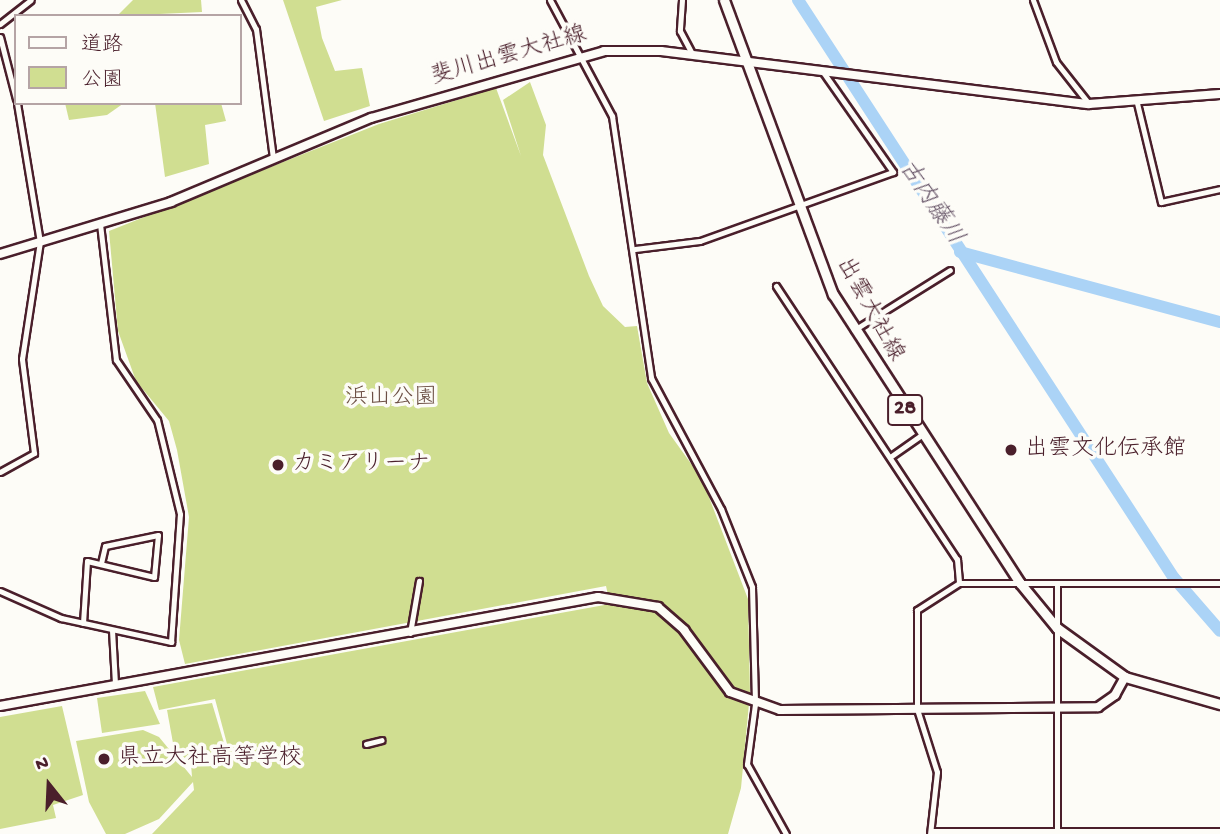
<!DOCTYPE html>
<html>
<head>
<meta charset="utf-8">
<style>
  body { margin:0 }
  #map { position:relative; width:1220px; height:834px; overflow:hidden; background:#fdfcf7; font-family:"Gochi Hand","Klee One",sans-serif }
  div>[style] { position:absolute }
  .green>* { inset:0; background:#d0de91 }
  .river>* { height:12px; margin:-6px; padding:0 6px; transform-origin:6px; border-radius:6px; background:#abd3f6 }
  .roads { filter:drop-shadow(2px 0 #4a1f2b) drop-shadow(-2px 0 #4a1f2b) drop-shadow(0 2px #4a1f2b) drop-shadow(0 -2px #4a1f2b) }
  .street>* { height:5px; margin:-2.5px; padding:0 2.5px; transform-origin:2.5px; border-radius:2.5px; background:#fdfcf7 }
  .secondary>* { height:8px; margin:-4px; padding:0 4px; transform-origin:4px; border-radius:4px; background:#fdfcf7 }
  .primary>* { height:9px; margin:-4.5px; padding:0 4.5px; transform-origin:4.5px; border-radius:4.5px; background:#fdfcf7 }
  .dots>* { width:19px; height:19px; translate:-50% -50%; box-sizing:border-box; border:4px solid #fdfcf7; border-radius:50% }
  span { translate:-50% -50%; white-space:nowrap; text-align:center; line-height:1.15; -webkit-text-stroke:7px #fdfcf7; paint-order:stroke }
  .shield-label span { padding:2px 5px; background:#fdfcf7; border:2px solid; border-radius:5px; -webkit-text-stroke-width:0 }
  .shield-label { font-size:21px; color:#4a1f2b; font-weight:700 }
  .street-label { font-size:23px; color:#4a1f2b }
  .park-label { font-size:23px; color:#6c4f44 }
  .poi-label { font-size:23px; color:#4a1f2b }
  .left { translate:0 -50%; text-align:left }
  .water-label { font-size:24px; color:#675568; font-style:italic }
  .legend { position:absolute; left:14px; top:14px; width:228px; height:91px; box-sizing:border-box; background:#fdfcf7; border:2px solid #b5a4a5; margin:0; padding:9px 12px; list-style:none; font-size:21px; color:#4a1f2b }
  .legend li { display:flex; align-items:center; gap:14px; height:35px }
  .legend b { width:35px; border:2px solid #b5a4a5 }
  .north { position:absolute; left:14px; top:750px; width:70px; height:70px; -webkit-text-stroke:5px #fdfcf7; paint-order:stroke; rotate:342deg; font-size:19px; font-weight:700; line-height:28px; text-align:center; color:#4a1f2b }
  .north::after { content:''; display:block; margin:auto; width:24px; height:32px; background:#4a1f2b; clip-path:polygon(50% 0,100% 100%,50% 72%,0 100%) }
</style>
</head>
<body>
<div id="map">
  <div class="green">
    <i style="clip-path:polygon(133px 0,201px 0,202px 12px,117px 16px)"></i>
    <i style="clip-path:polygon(283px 0,342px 0,316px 7px,322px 38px,335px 71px,362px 68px,370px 106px,324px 121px)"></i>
    <i style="clip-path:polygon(530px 82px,546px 125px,543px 155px,589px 276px,603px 306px,625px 327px,637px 326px,647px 383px,669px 433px,702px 479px,748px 599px,750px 693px,741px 788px,728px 834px,152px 834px,194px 790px,193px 782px,159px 819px,125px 834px,106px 834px,89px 802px,76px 741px,143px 730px,159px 737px,192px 777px,191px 764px,230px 755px,215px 699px,159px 710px,153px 687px,610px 604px,606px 586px,185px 664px,179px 640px,189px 517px,177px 450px,169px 421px,136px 381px,118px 331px,109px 231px,379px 124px,496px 88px,521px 156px,503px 100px)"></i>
    <i style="clip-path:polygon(65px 103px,124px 103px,107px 115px,69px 120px)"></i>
    <i style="clip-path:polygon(155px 103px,221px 103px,226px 121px,205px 125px,209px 164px,165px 177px)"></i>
    <i style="clip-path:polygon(145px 691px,160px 724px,102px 733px,97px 698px)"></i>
    <i style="clip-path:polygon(212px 703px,227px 753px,187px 761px,173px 743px,167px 710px)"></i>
    <i style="clip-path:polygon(62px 706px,83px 795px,53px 805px,56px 818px,0 829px,0 717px)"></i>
  </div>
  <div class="river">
    <i style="left:798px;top:0;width:690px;rotate:56.96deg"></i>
    <i style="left:1174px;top:578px;width:70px;rotate:49deg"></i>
    <i style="left:960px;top:252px;width:269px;rotate:15.1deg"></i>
  </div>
  <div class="roads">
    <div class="street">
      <i style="left:241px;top:0;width:33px;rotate:63deg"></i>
      <i style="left:256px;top:29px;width:130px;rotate:82.5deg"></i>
      <i style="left:550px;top:0;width:132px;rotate:61.9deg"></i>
      <i style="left:612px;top:116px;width:265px;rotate:81.5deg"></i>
      <i style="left:651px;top:378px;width:149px;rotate:61.9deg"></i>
      <i style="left:721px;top:509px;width:84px;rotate:68.3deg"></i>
      <i style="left:752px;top:587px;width:117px;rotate:88.5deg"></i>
      <i style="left:755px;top:704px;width:61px;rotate:97.6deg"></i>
      <i style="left:747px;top:764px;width:80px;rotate:60.9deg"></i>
      <i style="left:682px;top:0;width:31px;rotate:94deg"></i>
      <i style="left:680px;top:31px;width:26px;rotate:62deg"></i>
      <i style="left:1033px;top:0;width:66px;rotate:69.6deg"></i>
      <i style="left:1056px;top:62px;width:53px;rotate:51.8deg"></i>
      <i style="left:0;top:24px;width:39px;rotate:-38deg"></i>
      <i style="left:0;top:37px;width:64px;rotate:75.5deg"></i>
      <i style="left:1137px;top:103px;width:102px;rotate:76.4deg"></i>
      <i style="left:1161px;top:202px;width:60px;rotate:-12.4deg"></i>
      <i style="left:635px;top:249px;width:65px;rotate:-7deg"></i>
      <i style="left:700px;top:241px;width:205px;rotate:-19.7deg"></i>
      <i style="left:893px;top:172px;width:122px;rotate:-125deg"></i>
      <i style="left:776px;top:286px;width:328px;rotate:56.5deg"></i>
      <i style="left:957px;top:559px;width:24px;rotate:85deg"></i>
      <i style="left:959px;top:583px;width:50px;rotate:147.3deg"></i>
      <i style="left:917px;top:610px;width:99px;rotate:90deg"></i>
      <i style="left:917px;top:709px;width:66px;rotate:72.4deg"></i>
      <i style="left:937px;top:772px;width:62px;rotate:96.4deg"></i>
      <i style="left:854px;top:330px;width:113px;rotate:-32deg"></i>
      <i style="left:890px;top:457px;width:39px;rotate:-35deg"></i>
      <i style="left:0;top:472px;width:39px;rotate:-29deg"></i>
      <i style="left:34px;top:453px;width:95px;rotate:-97.3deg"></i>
      <i style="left:22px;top:359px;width:118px;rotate:-81.3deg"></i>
      <i style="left:40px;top:242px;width:141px;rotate:-99.4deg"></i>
      <i style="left:959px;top:583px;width:261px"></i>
      <i style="left:0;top:591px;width:67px;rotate:23.9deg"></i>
      <i style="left:61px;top:618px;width:113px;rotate:12.3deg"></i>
      <i style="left:171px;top:642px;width:128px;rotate:-86deg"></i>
      <i style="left:180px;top:514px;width:97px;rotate:-103.7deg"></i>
      <i style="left:157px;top:420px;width:73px;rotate:-124.3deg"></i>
      <i style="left:116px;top:360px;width:137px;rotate:-96.7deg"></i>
      <i style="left:83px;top:623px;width:62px;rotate:-86.3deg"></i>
      <i style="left:87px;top:561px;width:69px;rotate:13.4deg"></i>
      <i style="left:154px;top:577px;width:42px;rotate:-84.6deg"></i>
      <i style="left:158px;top:535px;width:54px;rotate:168.3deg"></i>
      <i style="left:105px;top:546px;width:18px;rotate:103deg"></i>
      <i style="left:112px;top:630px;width:54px;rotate:86.8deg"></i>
      <i style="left:410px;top:633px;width:53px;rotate:-80.2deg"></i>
      <i style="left:366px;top:744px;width:16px;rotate:-14deg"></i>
      <i style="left:931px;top:831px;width:289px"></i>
      <i style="left:1057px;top:834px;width:251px;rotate:-90deg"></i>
    </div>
    <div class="secondary">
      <i style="left:0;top:254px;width:179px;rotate:-16.9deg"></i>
      <i style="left:171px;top:202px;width:217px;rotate:-22.8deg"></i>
      <i style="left:371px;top:118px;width:242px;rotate:-16deg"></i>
      <i style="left:604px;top:51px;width:57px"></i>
      <i style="left:661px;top:51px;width:431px;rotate:7.1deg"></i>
      <i style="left:1089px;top:104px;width:131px;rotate:-4.4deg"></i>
      <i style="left:0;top:706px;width:608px;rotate:-10.33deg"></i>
      <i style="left:598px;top:597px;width:61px;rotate:9.5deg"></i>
      <i style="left:658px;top:607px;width:35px;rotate:41deg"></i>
      <i style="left:684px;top:630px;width:77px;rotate:53.4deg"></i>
      <i style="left:730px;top:692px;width:53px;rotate:19.8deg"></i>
      <i style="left:780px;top:710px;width:318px;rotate:-0.5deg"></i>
      <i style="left:1098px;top:707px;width:21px;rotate:-35deg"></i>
      <i style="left:1115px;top:695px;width:21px;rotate:-61deg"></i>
    </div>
    <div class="primary">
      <i style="left:724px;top:0;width:314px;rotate:69.7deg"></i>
      <i style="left:833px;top:294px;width:344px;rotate:57.1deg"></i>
      <i style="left:1020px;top:583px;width:58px;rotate:50.6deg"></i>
      <i style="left:1057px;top:628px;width:84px;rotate:35.8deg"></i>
      <i style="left:1125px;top:677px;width:99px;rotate:15.9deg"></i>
    </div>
  </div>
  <div class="dots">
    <i style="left:1011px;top:450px;background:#4a1f2b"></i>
    <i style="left:278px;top:465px;background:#4a1f2b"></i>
    <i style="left:104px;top:759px;background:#4a1f2b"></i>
  </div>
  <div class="shield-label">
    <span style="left:905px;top:410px">28</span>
  </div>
  <div class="street-label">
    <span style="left:509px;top:57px;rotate:-16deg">斐川出雲大社線</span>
    <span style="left:869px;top:310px;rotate:61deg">出雲大社線</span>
  </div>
  <div class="park-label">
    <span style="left:391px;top:399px">浜山公園</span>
  </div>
  <div class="poi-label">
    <span class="left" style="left:1025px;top:450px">出雲文化伝承館</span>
    <span class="left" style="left:292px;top:465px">カミアリーナ</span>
    <span class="left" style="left:118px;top:759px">県立大社高等学校</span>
  </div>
  <div class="water-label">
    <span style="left:930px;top:203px;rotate:56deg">古内藤川</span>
  </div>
  <ul class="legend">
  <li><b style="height:9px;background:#fdfcf7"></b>道路</li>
  <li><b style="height:19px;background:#d0de91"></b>公園</li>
  </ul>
  <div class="north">N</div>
</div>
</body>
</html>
